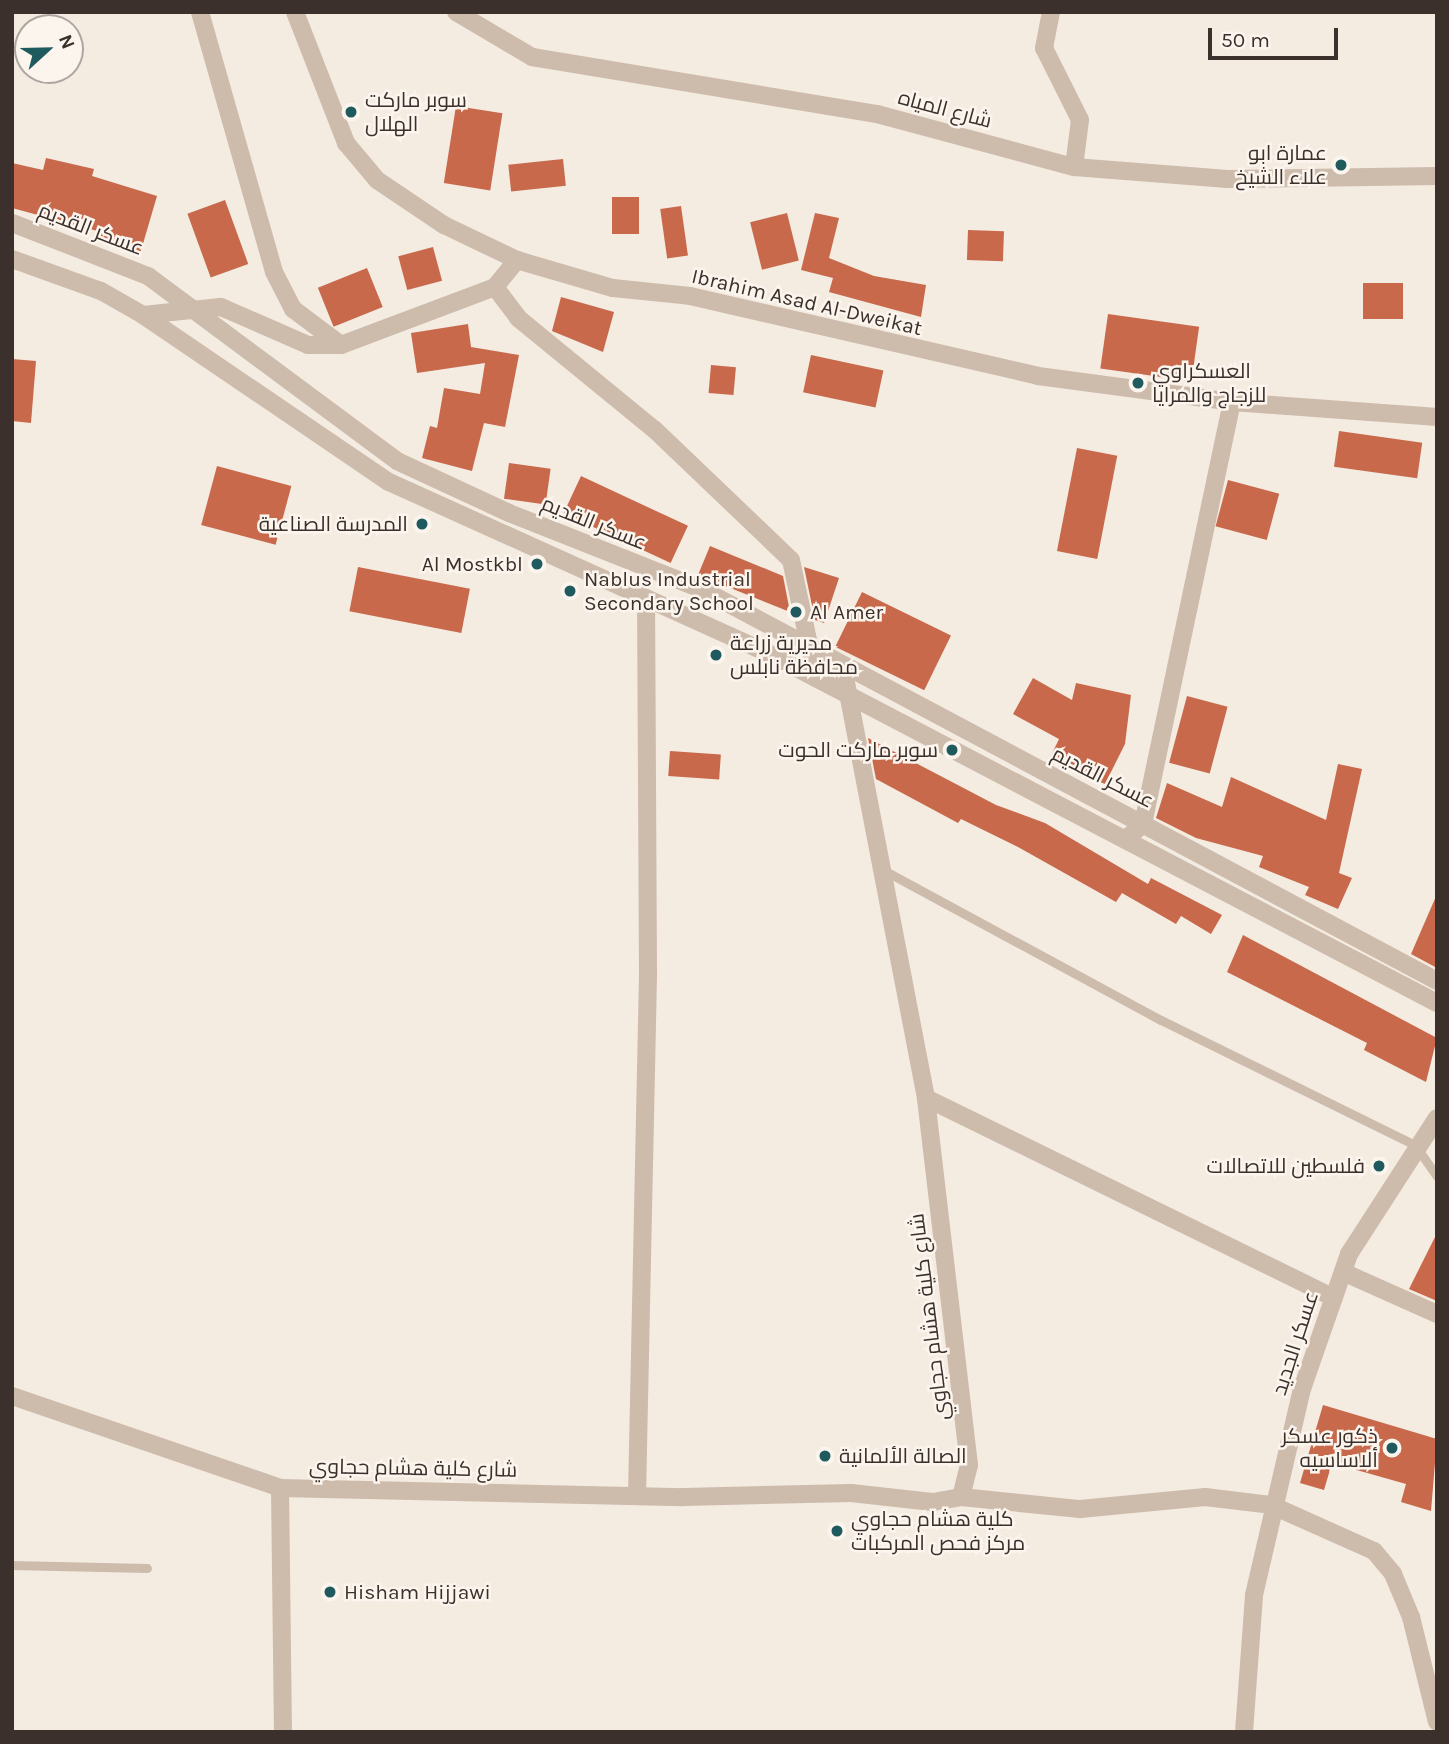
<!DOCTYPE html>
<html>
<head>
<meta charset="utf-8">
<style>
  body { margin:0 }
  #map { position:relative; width:1449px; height:1744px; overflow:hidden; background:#f4ebe1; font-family:Karla,Cairo,sans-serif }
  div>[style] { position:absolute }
  .building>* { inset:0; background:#c8694b; transform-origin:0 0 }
  .service>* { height:9px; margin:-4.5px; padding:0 4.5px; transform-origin:4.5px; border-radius:4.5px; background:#cdbbac }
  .minor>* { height:18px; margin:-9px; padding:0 9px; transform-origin:9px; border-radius:9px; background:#cdbbac }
  .tertiary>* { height:18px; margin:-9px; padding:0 9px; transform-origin:9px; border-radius:9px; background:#cdbbac }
  .dots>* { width:19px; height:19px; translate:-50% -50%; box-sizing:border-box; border:4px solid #fbf5ee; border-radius:50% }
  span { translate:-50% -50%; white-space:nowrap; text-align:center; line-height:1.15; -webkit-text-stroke:5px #fbf5ee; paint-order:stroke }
  .poi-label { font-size:21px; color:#3b302b }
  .left { translate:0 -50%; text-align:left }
  .right { translate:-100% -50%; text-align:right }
  .street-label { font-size:21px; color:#3b302b }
  .frame { position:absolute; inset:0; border:14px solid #3b302b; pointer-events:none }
  .north { position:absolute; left:14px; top:14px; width:70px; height:70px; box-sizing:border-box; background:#fbf5ee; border:2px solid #aea6a0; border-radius:50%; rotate:68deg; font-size:19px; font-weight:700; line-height:28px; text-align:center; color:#3b302b }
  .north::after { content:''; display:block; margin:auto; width:24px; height:32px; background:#1f5a5e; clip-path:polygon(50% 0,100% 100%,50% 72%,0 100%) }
  .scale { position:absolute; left:1208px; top:28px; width:130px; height:32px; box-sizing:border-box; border:4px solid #3b302b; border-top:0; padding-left:9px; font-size:21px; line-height:24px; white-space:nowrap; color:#3b302b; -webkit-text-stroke:5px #fbf5ee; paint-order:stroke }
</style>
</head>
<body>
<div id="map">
  <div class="building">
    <i style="left:456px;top:106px;width:47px;height:78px;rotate:9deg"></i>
    <i style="clip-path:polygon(46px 158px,94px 169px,92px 176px,157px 196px,140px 254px,98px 241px,101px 232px,12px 208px,12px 163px,43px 170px)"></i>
    <i style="left:563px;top:159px;width:27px;height:55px;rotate:84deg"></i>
    <i style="left:612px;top:197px;width:27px;height:37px"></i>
    <i style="left:225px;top:200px;width:68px;height:40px;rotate:70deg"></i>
    <i style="left:681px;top:206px;width:50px;height:21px;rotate:82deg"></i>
    <i style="left:787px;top:213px;width:49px;height:38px;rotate:76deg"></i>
    <i style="clip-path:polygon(815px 213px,839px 218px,829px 258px,874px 276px,926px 285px,921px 317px,829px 292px,833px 278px,801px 270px)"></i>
    <i style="left:968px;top:230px;width:36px;height:30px;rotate:2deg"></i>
    <i style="left:433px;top:247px;width:35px;height:36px;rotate:75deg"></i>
    <i style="left:367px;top:268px;width:42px;height:53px;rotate:68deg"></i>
    <i style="left:1403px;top:283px;width:36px;height:40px;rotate:90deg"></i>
    <i style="clip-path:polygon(561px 297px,614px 312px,603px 352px,552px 331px)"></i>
    <i style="left:1108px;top:314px;width:92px;height:55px;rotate:8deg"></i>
    <i style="clip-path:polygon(468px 324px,471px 347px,519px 355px,505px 427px,484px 423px,472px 471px,422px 458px,430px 426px,437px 428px,444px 388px,480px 394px,485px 363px,417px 373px,411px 333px)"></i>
    <i style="left:811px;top:355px;width:74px;height:38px;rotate:12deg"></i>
    <i style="clip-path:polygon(12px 359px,36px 361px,31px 423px,12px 421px)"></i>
    <i style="left:711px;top:365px;width:25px;height:28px;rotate:5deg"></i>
    <i style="left:1339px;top:431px;width:84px;height:36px;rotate:8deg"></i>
    <i style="left:1077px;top:448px;width:41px;height:105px;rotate:11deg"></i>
    <i style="left:509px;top:463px;width:42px;height:36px;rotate:8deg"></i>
    <i style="left:217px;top:466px;width:77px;height:61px;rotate:15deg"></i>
    <i style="left:581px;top:476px;width:118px;height:41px;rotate:25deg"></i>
    <i style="left:1228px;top:480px;width:53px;height:48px;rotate:15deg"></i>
    <i style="clip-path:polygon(710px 546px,783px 576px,790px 612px,698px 575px)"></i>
    <i style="left:358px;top:567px;width:114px;height:45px;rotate:11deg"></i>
    <i style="clip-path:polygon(804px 567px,839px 578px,824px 623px,815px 620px)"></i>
    <i style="left:862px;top:592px;width:99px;height:61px;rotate:26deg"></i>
    <i style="clip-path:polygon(1033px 678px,1072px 700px,1076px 683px,1131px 695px,1125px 744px,1105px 784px,1049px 760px,1059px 739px,1013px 714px)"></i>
    <i style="left:1187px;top:696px;width:42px;height:69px;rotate:15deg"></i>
    <i style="clip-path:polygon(868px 738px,996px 805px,1045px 823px,1148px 884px,1151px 878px,1222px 915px,1211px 934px,1181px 916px,1176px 924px,1122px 893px,1116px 902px,1018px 847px,961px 819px,958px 823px,876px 779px)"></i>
    <i style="left:670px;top:751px;width:51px;height:25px;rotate:4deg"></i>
    <i style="clip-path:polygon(1338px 764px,1362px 769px,1339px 873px,1352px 878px,1338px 909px,1305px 895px,1309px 887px,1259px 867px,1263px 856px,1196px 838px,1156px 818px,1167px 783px,1222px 807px,1231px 777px,1326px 820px)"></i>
    <i style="clip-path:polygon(1437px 894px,1437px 968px,1411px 954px)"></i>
    <i style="clip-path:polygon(1243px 935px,1437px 1038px,1426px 1082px,1364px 1050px,1367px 1043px,1227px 972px)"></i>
    <i style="clip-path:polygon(1437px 1233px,1437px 1301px,1409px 1289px)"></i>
    <i style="clip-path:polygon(1323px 1405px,1437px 1439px,1431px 1511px,1401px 1502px,1406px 1484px,1332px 1463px,1324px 1490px,1300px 1483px)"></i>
  </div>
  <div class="service">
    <i style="left:887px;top:872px;width:311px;rotate:28.4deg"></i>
    <i style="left:1161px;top:1020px;width:283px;rotate:26.2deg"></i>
    <i style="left:1415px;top:1145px;width:38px;rotate:55deg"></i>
    <i style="left:12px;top:1565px;width:135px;rotate:1.3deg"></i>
  </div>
  <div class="minor">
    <i style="left:200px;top:12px;width:270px;rotate:74.1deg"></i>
    <i style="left:274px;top:272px;width:42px;rotate:62.8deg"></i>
    <i style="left:293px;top:309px;width:60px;rotate:36.9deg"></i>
    <i style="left:295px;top:12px;width:141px;rotate:68.7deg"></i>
    <i style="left:346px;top:143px;width:48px;rotate:50deg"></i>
    <i style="left:377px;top:180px;width:81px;rotate:33.9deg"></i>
    <i style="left:444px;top:225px;width:81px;rotate:25.6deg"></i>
    <i style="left:517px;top:260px;width:100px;rotate:16.3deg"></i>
    <i style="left:613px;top:288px;width:77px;rotate:5.9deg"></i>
    <i style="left:690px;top:296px;width:357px;rotate:12.9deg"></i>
    <i style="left:1038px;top:376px;width:196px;rotate:7.6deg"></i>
    <i style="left:1232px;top:402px;width:206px;rotate:4.2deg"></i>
    <i style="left:1051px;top:12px;width:37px;rotate:101deg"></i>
    <i style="left:1044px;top:48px;width:80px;rotate:63.4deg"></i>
    <i style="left:1080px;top:120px;width:47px;rotate:97.3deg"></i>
    <i style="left:495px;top:287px;width:39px;rotate:53deg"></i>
    <i style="left:518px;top:318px;width:177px;rotate:39.3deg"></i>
    <i style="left:655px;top:430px;width:188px;rotate:43.7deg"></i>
    <i style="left:791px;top:560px;width:121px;rotate:78deg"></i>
    <i style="left:143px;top:315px;width:78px;rotate:-5.9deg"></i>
    <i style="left:221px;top:307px;width:95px;rotate:23.6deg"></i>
    <i style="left:308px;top:345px;width:33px"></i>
    <i style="left:341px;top:345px;width:165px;rotate:-20.6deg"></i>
    <i style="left:495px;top:287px;width:35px;rotate:-51deg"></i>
    <i style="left:1127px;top:838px;width:21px;rotate:-41deg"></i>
    <i style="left:1143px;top:824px;width:431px;rotate:-78.1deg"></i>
    <i style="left:926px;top:1098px;width:454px;rotate:26.1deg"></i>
    <i style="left:1343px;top:1272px;width:103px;rotate:24.1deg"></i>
    <i style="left:12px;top:1396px;width:283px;rotate:18.9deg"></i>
    <i style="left:280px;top:1488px;width:404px;rotate:1.3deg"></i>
    <i style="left:684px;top:1497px;width:167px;rotate:-1.4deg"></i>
    <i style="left:851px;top:1493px;width:82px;rotate:6.3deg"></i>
    <i style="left:933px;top:1502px;width:28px;rotate:-10deg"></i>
    <i style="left:961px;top:1497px;width:33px;rotate:-76deg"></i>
    <i style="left:969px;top:1465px;width:370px;rotate:-96.7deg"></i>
    <i style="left:926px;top:1098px;width:440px;rotate:-100.9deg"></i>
    <i style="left:280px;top:1488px;width:244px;rotate:89.3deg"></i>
    <i style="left:637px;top:1496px;width:522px;rotate:-88.79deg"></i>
    <i style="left:648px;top:974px;width:372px;rotate:-90.3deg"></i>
    <i style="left:961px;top:1497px;width:120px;rotate:5.8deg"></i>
    <i style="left:1080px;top:1509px;width:126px;rotate:-5.5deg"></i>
    <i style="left:1205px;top:1497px;width:66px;rotate:6.9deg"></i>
    <i style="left:1271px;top:1505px;width:113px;rotate:24.1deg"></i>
    <i style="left:1374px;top:1551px;width:30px;rotate:50deg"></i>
    <i style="left:1393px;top:1574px;width:47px;rotate:67.3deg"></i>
    <i style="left:1411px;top:1617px;width:108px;rotate:76.1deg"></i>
    <i style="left:1244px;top:1732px;width:137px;rotate:-85.8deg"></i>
    <i style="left:1254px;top:1595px;width:212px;rotate:-76.9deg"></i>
    <i style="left:1302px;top:1389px;width:143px;rotate:-70.8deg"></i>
    <i style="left:1349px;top:1254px;width:162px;rotate:-57.1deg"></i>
  </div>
  <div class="tertiary">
    <i style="left:456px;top:12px;width:88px;rotate:30.6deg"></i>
    <i style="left:532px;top:57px;width:350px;rotate:9.4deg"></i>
    <i style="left:877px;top:114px;width:204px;rotate:15.1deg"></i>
    <i style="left:1074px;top:167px;width:154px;rotate:4.5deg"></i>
    <i style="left:1228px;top:179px;width:209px;rotate:-0.8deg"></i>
    <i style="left:12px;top:223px;width:146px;rotate:21.3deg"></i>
    <i style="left:148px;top:276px;width:310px;rotate:36.6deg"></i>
    <i style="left:397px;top:461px;width:123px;rotate:24.9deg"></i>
    <i style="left:509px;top:513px;width:209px;rotate:21.6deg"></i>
    <i style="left:703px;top:590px;width:832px;rotate:28.04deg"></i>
    <i style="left:12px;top:259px;width:95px;rotate:19.8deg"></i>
    <i style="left:101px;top:291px;width:48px;rotate:29.7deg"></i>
    <i style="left:143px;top:315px;width:297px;rotate:34.2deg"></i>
    <i style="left:389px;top:482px;width:416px;rotate:24.3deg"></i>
    <i style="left:768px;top:653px;width:755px;rotate:27.62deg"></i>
  </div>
  <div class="dots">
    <i style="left:351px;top:112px;background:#1f5a5e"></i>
    <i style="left:1341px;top:165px;background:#1f5a5e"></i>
    <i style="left:1138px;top:383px;background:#1f5a5e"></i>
    <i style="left:422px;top:524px;background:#1f5a5e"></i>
    <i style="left:537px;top:564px;background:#1f5a5e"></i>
    <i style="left:570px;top:591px;background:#1f5a5e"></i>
    <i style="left:796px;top:612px;background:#1f5a5e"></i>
    <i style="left:716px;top:655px;background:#1f5a5e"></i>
    <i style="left:952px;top:750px;background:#1f5a5e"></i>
    <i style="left:1379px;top:1166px;background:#1f5a5e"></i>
    <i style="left:1392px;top:1448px;background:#1f5a5e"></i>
    <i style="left:825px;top:1456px;background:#1f5a5e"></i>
    <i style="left:837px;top:1531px;background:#1f5a5e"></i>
    <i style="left:330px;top:1592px;background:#1f5a5e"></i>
  </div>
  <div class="poi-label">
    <span class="left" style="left:365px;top:112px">سوبر ماركت<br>الهلال</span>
    <span class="right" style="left:1327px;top:165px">عمارة ابو<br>علاء الشيخ</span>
    <span class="left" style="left:1152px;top:383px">العسكراوي<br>للزجاج والمرايا</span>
    <span class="right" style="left:408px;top:524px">المدرسة الصناعية</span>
    <span class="right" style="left:523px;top:564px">Al Mostkbl</span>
    <span class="left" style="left:584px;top:591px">Nablus Industrial<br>Secondary School</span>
    <span class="left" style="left:810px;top:612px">Al Amer</span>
    <span class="left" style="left:730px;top:655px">مديرية زراعة<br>محافظة نابلس</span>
    <span class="right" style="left:938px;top:750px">سوبر ماركت الحوت</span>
    <span class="right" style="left:1365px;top:1166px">فلسطين للاتصالات</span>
    <span class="right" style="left:1378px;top:1448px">ذكور عسكر<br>ألاساسيه</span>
    <span class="left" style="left:839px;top:1456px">الصالة الألمانية</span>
    <span class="left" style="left:851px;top:1531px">كلية هشام حجاوي<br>مركز فحص المركبات</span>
    <span class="left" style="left:344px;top:1592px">Hisham Hijjawi</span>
  </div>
  <div class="street-label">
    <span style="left:945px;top:109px;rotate:15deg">شارع المياه</span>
    <span style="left:91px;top:229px;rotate:21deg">عسكر القديم</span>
    <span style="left:807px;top:302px;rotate:13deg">Ibrahim Asad Al-Dweikat</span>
    <span style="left:594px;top:523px;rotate:22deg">عسكر القديم</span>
    <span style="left:1103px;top:777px;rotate:27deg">عسكر القديم</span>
    <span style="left:929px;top:1317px;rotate:-97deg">شارع كلية هشام حجاوي</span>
    <span style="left:1295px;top:1343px;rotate:-72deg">عسكر الجديد</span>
    <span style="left:413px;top:1468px;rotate:1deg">شارع كلية هشام حجاوي</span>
  </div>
  <div class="frame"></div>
  <div class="north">N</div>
  <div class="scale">50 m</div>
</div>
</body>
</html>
